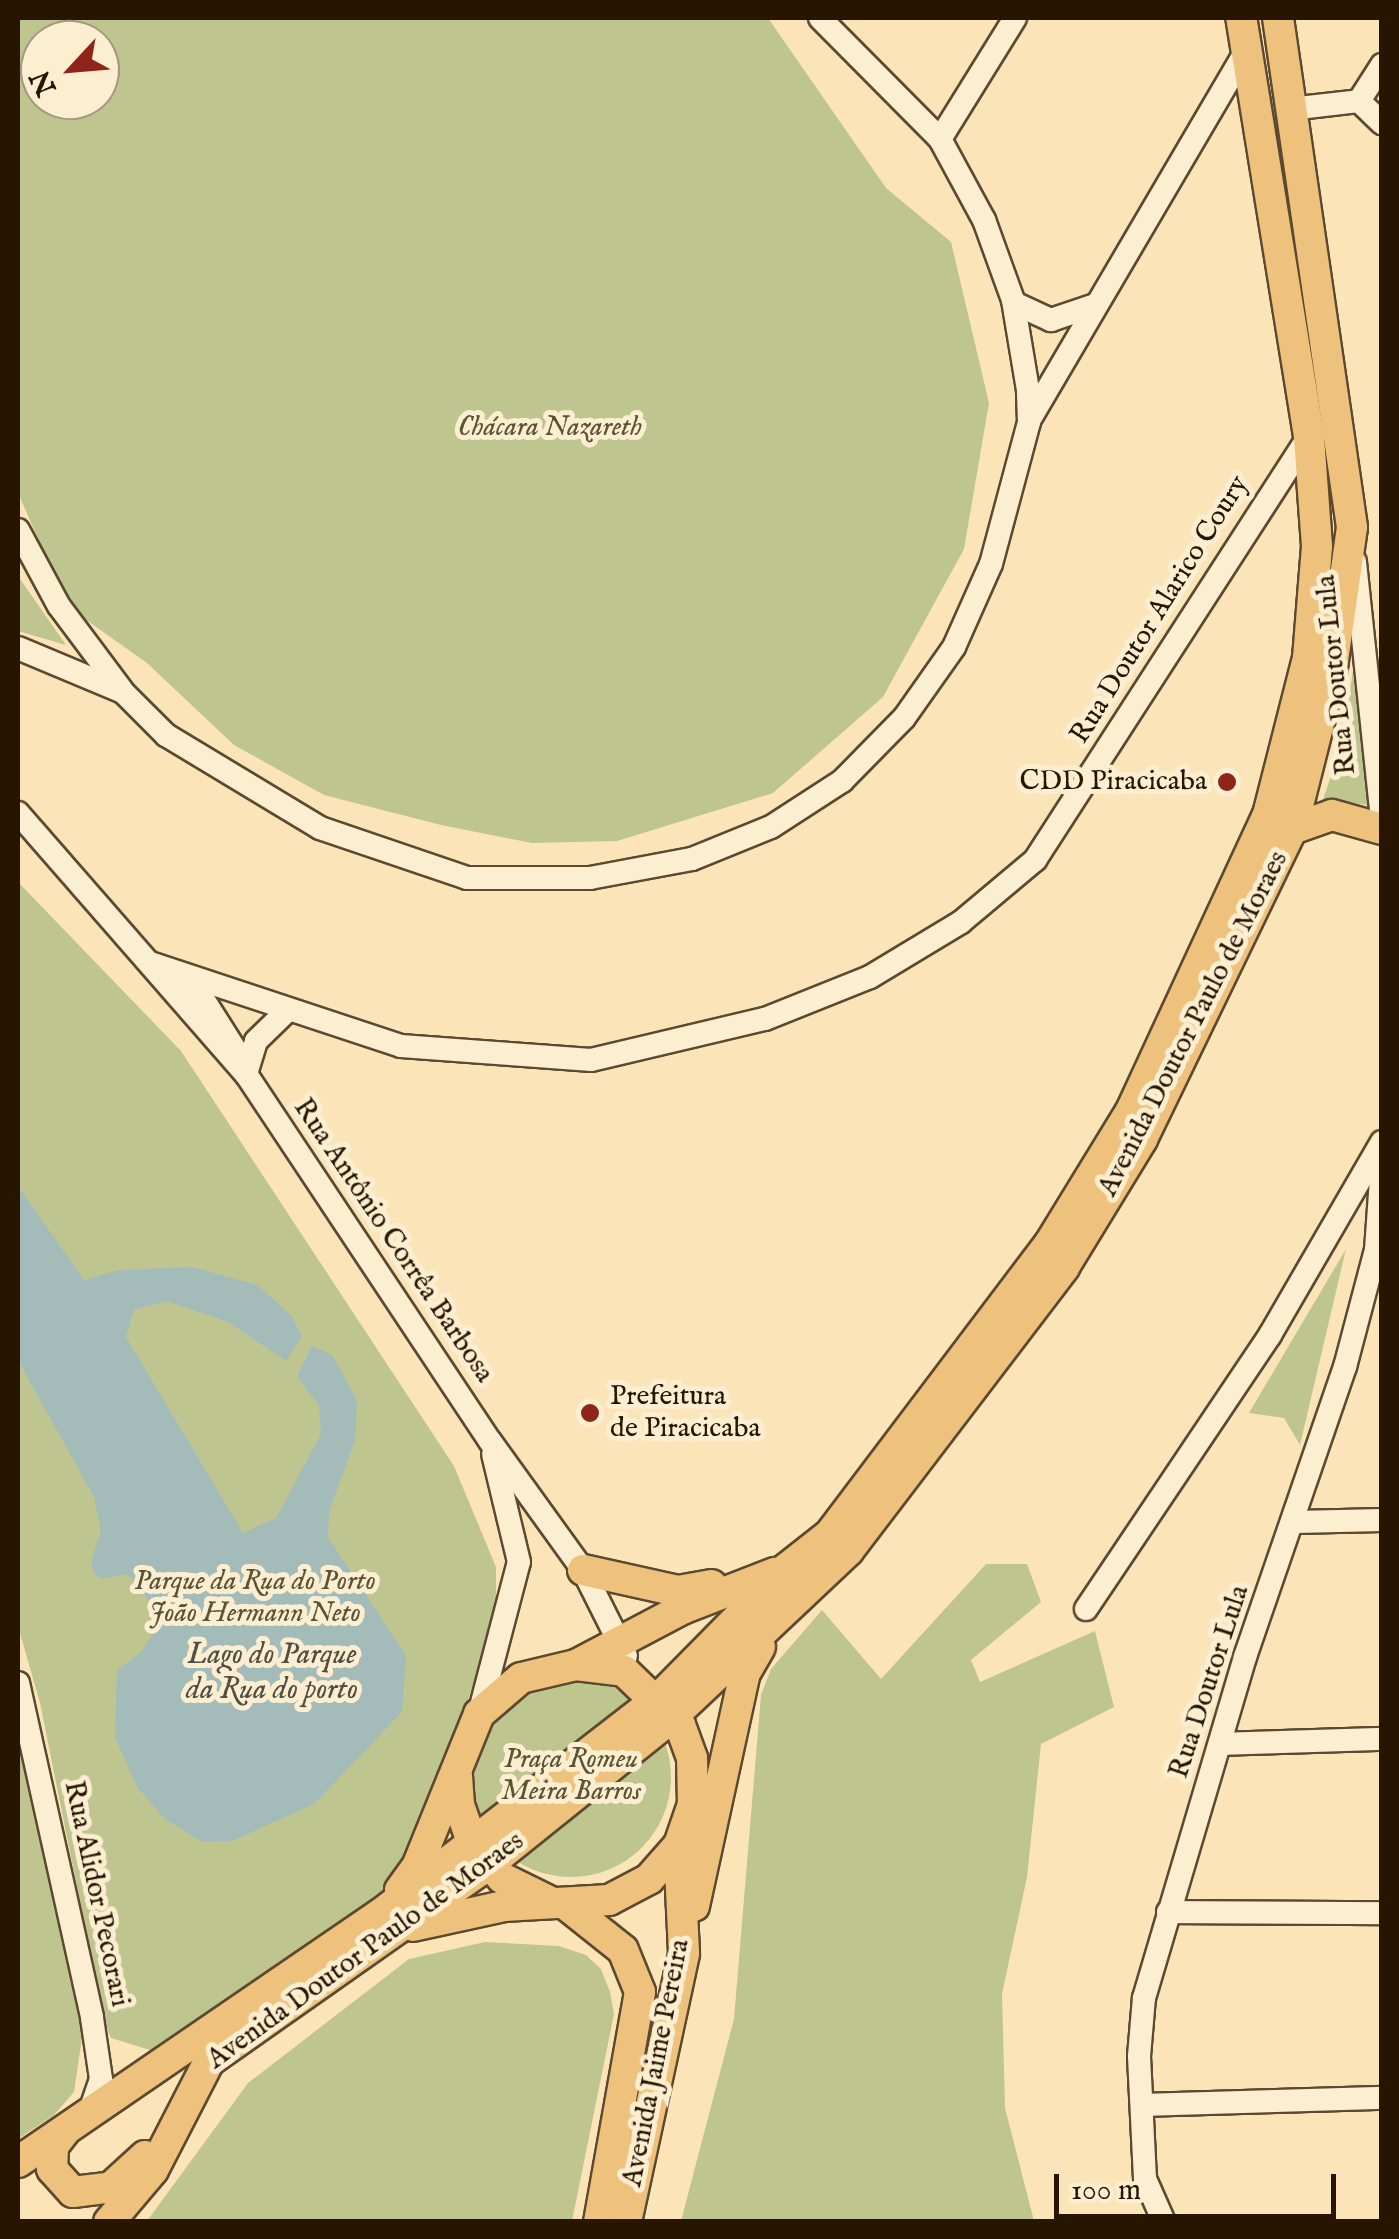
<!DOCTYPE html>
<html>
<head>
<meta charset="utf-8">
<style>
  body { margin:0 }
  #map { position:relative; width:1399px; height:2239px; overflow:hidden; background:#fbe5b8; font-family:"IM FELL English",serif }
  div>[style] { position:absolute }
  .green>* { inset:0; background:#bec58f }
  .round { border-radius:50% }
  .water>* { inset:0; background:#a3bcba }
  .roads { filter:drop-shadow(2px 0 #5c492f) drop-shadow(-2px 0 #5c492f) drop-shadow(0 2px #5c492f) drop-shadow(0 -2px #5c492f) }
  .minor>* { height:22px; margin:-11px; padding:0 11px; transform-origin:11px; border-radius:11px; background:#fceed1 }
  .major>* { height:30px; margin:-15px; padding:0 15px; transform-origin:15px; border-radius:15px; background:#eec27c }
  .dots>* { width:28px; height:28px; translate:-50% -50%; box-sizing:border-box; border:5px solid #fceed1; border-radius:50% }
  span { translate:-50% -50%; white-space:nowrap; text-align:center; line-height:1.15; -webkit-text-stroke:10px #fceed1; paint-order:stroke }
  .park-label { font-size:28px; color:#5c5333; font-style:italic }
  .street-label { font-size:28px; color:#271501 }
  .poi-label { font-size:28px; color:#271501 }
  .right { translate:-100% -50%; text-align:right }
  .left { translate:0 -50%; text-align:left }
  .water-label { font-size:30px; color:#524f42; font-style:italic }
  .frame { position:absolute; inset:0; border:20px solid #271501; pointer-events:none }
  .north { position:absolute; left:20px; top:20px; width:100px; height:100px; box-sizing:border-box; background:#fceed1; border:2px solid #a7977e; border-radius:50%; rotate:244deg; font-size:28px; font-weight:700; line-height:40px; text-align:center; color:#271501 }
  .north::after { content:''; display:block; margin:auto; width:35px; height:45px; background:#8f2418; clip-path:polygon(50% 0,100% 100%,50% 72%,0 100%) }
  .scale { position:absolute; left:1054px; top:2174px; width:282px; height:45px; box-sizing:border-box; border:5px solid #271501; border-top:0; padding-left:12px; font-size:30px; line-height:35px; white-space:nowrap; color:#271501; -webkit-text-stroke:8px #fceed1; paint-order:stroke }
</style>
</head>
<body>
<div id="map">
  <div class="green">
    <i style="clip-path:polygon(evenodd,18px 18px,768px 18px,886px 188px,951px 242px,989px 403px,964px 549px,883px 697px,773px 793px,617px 841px,532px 843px,441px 825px,324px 795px,234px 745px,147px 663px,68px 607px,18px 493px,18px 18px,40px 40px,100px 40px,100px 100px,40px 100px,40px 40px)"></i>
    <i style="clip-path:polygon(18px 576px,66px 645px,18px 631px)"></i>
    <i style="clip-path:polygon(1353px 671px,1372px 806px,1343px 801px,1321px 806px,1341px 746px)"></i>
    <i style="clip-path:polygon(18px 882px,181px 1051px,454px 1466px,496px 1567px,496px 1617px,413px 1861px,381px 1901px,163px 2054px,111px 2038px,104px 2021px,40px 1703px,18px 1626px)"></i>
    <i style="clip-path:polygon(1346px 1249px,1300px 1445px,1284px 1418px,1249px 1413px)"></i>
    <i style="clip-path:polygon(986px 1564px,1027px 1564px,1041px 1602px,971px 1660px,980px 1682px,1095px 1631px,1114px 1707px,1041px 1744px,1027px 1877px,1002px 1994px,1005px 2108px,1034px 2221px,681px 2221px,734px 2019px,761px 1695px,771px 1669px,822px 1610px,881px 1679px)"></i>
    <i class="round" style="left:471px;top:1677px;width:200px;height:200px"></i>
    <i style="clip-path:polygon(18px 1705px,85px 2017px,74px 2092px,54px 2115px,18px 2139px)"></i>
    <i style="clip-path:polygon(485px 1942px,559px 1946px,586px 1955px,601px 1969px,610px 1992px,614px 2014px,572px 2221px,147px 2221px,248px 2083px,409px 1959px)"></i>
  </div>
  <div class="water">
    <i style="clip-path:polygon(18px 1186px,84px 1280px,118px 1270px,192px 1267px,257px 1285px,291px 1315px,302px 1336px,286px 1361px,228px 1322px,166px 1301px,134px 1310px,126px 1337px,243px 1533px,276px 1518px,321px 1434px,319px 1406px,297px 1376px,312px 1346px,332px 1355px,357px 1400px,355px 1440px,329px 1512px,328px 1537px,406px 1656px,402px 1712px,314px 1804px,232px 1841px,202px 1842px,164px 1818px,137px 1787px,115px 1737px,117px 1671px,142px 1651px,160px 1622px,137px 1581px,125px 1574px,102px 1579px,94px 1574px,91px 1561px,101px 1531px,94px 1497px,18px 1360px)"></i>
  </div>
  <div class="roads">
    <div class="minor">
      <i style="left:1359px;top:101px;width:43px;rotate:-57.4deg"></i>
      <i style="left:1290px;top:109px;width:69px;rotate:-6.6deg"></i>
      <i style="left:1359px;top:101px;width:32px;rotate:44deg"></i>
      <i style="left:940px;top:139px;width:142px;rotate:-58.2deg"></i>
      <i style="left:1014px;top:303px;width:41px;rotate:24.7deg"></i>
      <i style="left:1051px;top:320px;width:43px;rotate:-18.9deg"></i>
      <i style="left:1030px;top:419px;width:427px;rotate:-59.6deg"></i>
      <i style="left:18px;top:530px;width:86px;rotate:61.7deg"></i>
      <i style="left:59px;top:606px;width:104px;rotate:53.2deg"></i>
      <i style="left:1355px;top:562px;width:257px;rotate:84deg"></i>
      <i style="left:18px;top:648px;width:114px;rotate:22.7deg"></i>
      <i style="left:123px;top:692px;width:61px;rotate:45deg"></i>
      <i style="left:166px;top:735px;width:180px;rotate:31.1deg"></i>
      <i style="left:320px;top:828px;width:155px;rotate:18.8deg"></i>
      <i style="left:467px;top:878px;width:123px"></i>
      <i style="left:590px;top:878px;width:104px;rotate:-10.6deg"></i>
      <i style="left:692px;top:859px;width:85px;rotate:-22.1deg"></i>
      <i style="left:771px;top:827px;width:85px;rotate:-32.9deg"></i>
      <i style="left:842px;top:781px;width:88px;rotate:-45.5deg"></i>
      <i style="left:904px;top:718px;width:87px;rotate:-54.8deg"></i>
      <i style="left:954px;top:647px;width:91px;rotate:-66deg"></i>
      <i style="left:991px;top:564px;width:147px;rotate:-75deg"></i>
      <i style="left:1029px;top:422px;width:32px;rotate:-92deg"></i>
      <i style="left:1028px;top:390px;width:91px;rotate:-99.5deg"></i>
      <i style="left:1013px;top:300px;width:85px;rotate:-109.9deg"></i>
      <i style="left:984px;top:220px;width:92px;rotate:-118.5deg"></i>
      <i style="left:940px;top:139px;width:170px;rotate:-134.8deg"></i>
      <i style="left:18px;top:813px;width:347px;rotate:48.9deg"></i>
      <i style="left:246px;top:1074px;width:441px;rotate:56.4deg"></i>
      <i style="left:490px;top:1441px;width:159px;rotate:54.2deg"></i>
      <i style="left:583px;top:1570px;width:96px;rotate:63.4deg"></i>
      <i style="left:150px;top:963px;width:264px;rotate:18.3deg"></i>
      <i style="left:401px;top:1046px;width:191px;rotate:4.2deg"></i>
      <i style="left:591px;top:1060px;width:179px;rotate:-13.3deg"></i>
      <i style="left:765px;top:1019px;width:113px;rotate:-21.8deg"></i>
      <i style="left:870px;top:977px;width:106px;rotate:-31.1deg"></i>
      <i style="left:961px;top:922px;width:97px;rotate:-40deg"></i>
      <i style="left:1035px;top:860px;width:505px;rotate:-57.13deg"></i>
      <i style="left:190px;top:978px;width:83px;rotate:57.8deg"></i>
      <i style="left:246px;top:1074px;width:34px;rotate:-73deg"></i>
      <i style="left:256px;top:1041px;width:45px;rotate:-44.1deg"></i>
      <i style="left:1296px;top:1522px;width:86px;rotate:-1.3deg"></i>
      <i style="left:1086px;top:1609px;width:330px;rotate:-56.1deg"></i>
      <i style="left:1270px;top:1335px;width:223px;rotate:-59.9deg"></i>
      <i style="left:18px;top:1683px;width:343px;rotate:77.5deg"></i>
      <i style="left:92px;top:2018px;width:62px;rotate:81.6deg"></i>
      <i style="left:101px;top:2079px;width:37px;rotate:109deg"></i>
      <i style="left:479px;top:1714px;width:157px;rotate:-75.3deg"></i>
      <i style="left:519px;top:1562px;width:111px;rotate:-103.5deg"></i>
      <i style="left:1221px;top:1744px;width:161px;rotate:-1.8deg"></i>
      <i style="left:1168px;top:1912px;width:214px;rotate:0.3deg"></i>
      <i style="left:1144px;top:2105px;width:238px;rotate:-1.7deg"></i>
      <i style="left:1164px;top:2222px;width:47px;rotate:-113.8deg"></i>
      <i style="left:1145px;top:2179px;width:123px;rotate:-92.8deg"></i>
      <i style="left:1139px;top:2056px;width:58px;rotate:-85.1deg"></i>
      <i style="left:1144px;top:1998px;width:356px;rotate:-73.5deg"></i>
      <i style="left:1245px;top:1657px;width:307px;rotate:-71deg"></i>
      <i style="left:1345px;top:1367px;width:121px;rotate:-75.2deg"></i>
      <i style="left:1376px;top:1250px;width:86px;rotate:-86deg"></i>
    </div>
    <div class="major">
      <i style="left:1292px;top:829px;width:42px;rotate:-19.3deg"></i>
      <i style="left:1332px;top:815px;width:52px;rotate:15.6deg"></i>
      <i style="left:583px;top:1570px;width:97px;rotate:12.5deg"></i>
      <i style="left:678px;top:1591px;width:34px;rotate:-10deg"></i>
      <i style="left:576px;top:1665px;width:120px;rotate:-27.8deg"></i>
      <i style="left:682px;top:1609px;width:100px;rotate:-21.2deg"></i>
      <i style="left:457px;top:1776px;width:29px;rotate:86deg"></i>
      <i style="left:459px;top:1805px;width:42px;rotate:70.7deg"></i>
      <i style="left:473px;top:1845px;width:44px;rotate:48.7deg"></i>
      <i style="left:502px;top:1878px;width:52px;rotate:26.1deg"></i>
      <i style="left:400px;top:1890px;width:29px;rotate:-54deg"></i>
      <i style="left:417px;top:1867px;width:165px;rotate:-67.9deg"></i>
      <i style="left:479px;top:1714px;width:55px;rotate:-40.6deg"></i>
      <i style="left:521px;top:1678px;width:57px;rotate:-13.3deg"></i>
      <i style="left:576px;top:1665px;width:48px;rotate:7.1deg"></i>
      <i style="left:624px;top:1671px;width:78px;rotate:44deg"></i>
      <i style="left:680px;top:1725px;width:35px;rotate:70deg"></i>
      <i style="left:692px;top:1758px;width:46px;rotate:88.8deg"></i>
      <i style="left:693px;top:1804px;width:43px;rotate:108.9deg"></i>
      <i style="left:679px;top:1845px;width:45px;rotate:131.4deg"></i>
      <i style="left:649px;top:1879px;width:45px;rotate:152.3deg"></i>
      <i style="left:609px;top:1900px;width:105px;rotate:176.7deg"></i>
      <i style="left:504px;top:1906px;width:93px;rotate:167.6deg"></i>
      <i style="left:564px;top:1903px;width:75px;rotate:38.5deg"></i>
      <i style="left:623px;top:1950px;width:45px;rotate:68deg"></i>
      <i style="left:640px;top:1992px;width:234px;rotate:100.1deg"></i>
      <i style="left:694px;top:1906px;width:239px;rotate:-77.7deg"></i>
      <i style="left:745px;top:1673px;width:30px;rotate:-60deg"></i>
      <i style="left:64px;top:2132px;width:18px;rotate:128deg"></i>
      <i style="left:53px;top:2146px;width:23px;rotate:92deg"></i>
      <i style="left:52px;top:2169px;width:31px;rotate:48deg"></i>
      <i style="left:73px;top:2192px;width:38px;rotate:-7deg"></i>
      <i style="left:111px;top:2187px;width:46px;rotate:-42.4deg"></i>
      <i style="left:18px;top:2162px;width:441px;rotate:-34.4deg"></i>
      <i style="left:382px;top:1913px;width:349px;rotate:-37.8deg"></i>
      <i style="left:658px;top:1699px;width:184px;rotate:-45.4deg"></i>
      <i style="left:787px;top:1568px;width:55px;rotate:-38.3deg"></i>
      <i style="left:830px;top:1534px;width:365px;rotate:-52.9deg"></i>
      <i style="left:1050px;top:1243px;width:155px;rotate:-58.5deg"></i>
      <i style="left:1131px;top:1111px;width:326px;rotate:-65.2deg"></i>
      <i style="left:1268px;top:815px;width:162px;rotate:-75.7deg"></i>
      <i style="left:1308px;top:658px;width:112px;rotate:-85.4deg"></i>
      <i style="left:1317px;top:546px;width:110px;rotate:-94.2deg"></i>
      <i style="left:1309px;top:436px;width:423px;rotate:-99.2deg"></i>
      <i style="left:109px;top:2222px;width:68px;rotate:-49.8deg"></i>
      <i style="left:153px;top:2170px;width:123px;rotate:-62.8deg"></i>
      <i style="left:209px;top:2061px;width:341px;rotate:-35.1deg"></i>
      <i style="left:488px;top:1865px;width:238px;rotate:-38.8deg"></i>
      <i style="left:673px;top:1716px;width:241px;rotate:-43.3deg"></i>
      <i style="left:848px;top:1551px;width:357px;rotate:-52.7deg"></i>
      <i style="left:1064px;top:1267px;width:150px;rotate:-58.6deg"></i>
      <i style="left:1142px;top:1139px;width:344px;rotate:-64.2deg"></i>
      <i style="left:1292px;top:829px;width:159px;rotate:-75.8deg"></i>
      <i style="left:1331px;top:675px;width:149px;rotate:-81.9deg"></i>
      <i style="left:1352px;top:527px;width:514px;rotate:-98.27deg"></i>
      <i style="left:626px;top:2222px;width:275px;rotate:-77.8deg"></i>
      <i style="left:684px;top:1953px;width:108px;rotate:-92.7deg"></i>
    </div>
  </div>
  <div class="dots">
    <i style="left:1227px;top:782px;background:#8f2418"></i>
    <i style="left:590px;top:1413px;background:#8f2418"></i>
  </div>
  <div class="park-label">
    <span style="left:550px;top:428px">Chácara Nazareth</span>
    <span style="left:255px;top:1598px">Parque da Rua do Porto<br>João Hermann Neto</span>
    <span style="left:571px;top:1776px">Praça Romeu<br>Meira Barros</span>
  </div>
  <div class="street-label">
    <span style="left:1160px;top:610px;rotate:-58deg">Rua Doutor Alarico Coury</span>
    <span style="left:1337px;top:675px;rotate:-96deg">Rua Doutor Lula</span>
    <span style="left:1194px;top:1024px;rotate:-63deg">Avenida Doutor Paulo de Moraes</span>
    <span style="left:393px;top:1241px;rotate:56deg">Rua Antônio Corrêa Barbosa</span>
    <span style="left:1210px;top:1682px;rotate:-72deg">Rua Doutor Lula</span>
    <span style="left:96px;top:1894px;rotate:78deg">Rua Alidor Pecorari</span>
    <span style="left:366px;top:1951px;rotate:-36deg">Avenida Doutor Paulo de Moraes</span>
    <span style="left:657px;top:2063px;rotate:-79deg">Avenida Jaime Pereira</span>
  </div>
  <div class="poi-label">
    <span class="right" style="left:1207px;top:782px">CDD Piracicaba</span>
    <span class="left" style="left:610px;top:1413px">Prefeitura<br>de Piracicaba</span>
  </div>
  <div class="water-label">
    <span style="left:272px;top:1672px">Lago do Parque<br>da Rua do porto</span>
  </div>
  <div class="frame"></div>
  <div class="north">N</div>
  <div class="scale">100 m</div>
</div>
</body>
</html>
